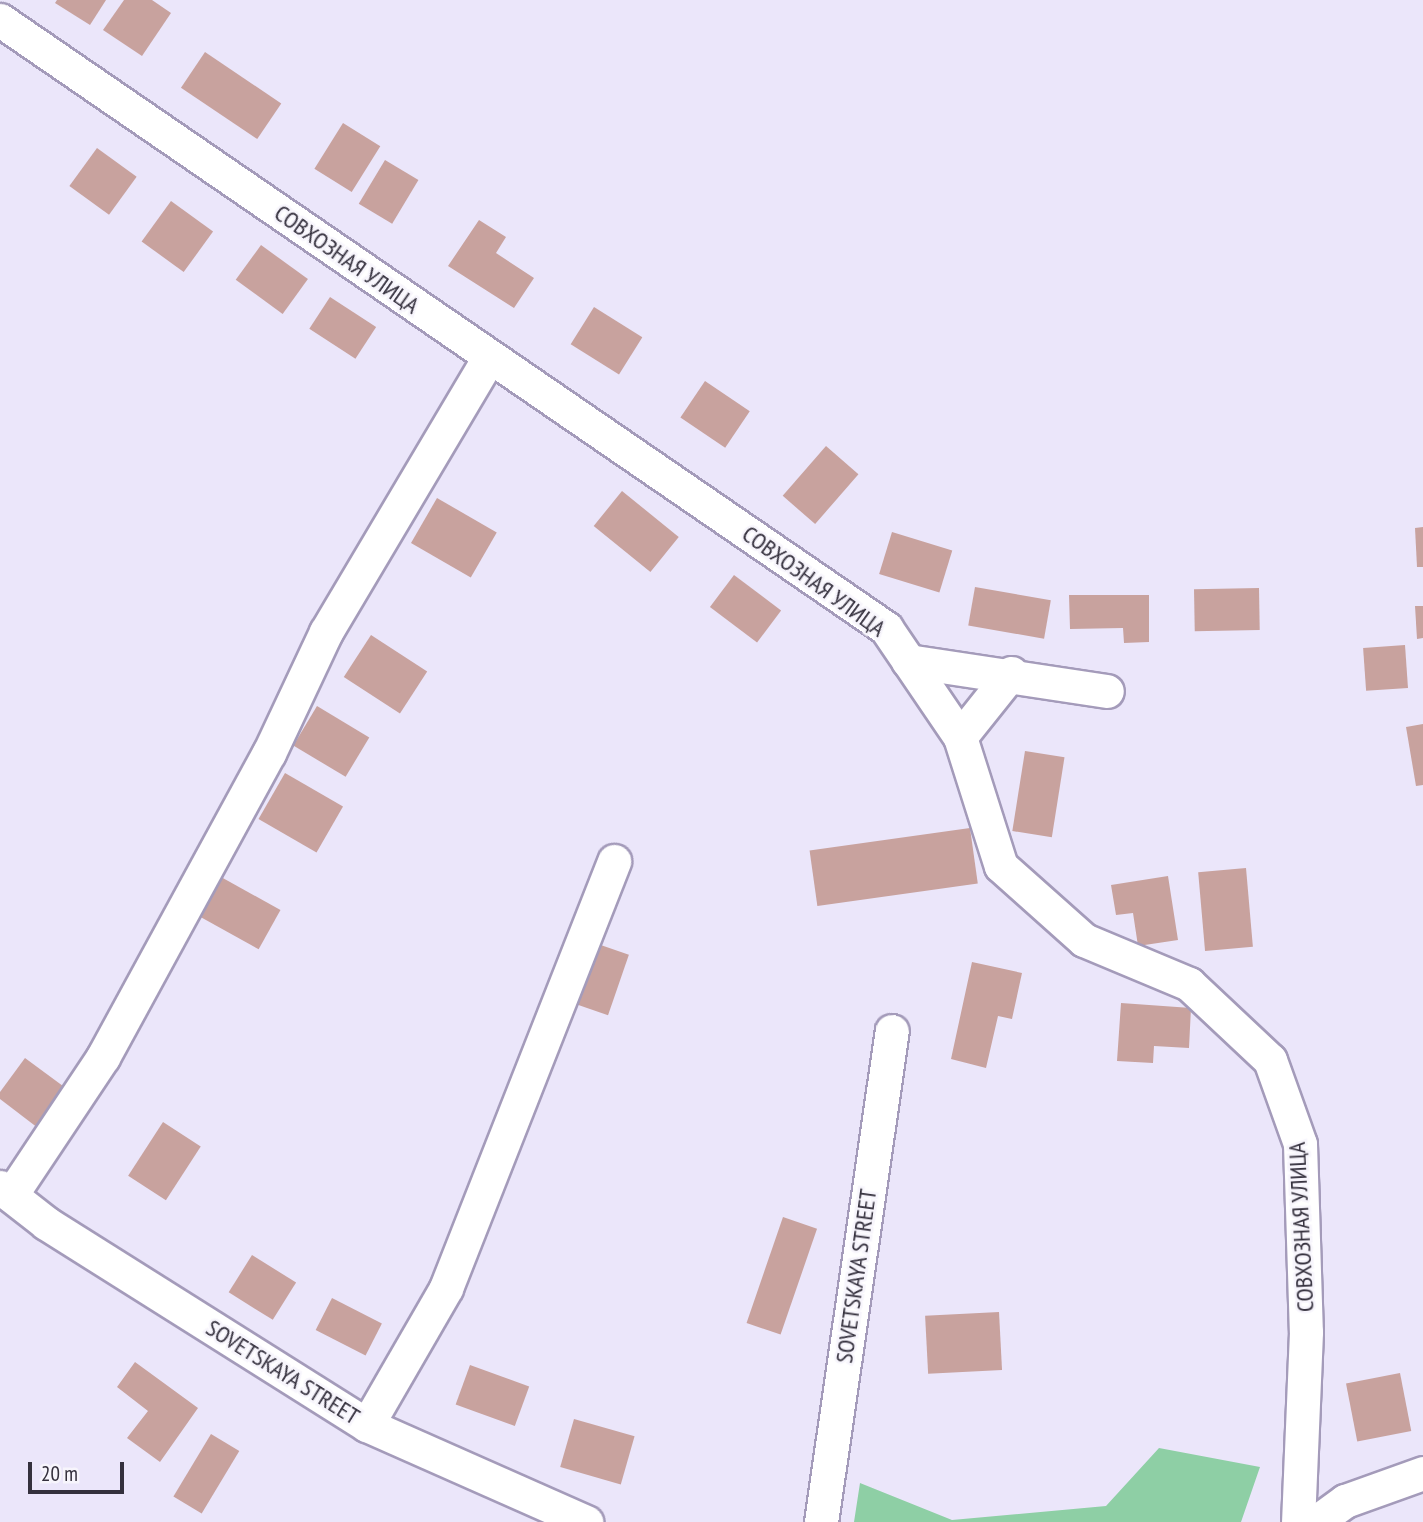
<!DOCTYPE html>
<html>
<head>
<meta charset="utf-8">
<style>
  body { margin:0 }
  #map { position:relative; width:1423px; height:1522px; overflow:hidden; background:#ebe6fa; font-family:"PT Sans Narrow",sans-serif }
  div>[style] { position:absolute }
  .green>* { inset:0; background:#8ecfa5 }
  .building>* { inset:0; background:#c8a29e; transform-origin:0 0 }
  .roads { filter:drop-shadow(2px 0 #a49bba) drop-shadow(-2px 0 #a49bba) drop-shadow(0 2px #a49bba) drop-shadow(0 -2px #a49bba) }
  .street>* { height:33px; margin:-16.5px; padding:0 16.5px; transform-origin:16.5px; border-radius:16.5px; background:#fff }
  span { translate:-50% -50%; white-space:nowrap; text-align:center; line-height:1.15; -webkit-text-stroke:5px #f7f5fc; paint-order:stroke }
  .street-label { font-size:24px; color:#34303d }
  .scale { position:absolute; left:28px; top:1462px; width:96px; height:32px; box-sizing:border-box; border:4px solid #34303d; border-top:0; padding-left:9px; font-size:21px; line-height:24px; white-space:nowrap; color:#34303d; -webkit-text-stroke:5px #f7f5fc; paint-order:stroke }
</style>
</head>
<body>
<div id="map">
  <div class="green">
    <i style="clip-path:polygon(1159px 1448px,1260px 1467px,1241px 1522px,854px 1522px,860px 1483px,952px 1520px,1106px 1506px)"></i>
  </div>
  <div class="building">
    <i style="clip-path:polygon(57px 0,106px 0,90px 25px,55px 3px)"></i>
    <i style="clip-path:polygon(124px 0,152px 0,171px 13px,142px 56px,103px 30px)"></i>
    <i style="left:205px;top:52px;width:92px;height:43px;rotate:34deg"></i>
    <i style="left:343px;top:123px;width:44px;height:54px;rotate:32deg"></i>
    <i style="left:97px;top:148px;width:49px;height:47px;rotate:36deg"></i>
    <i style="left:385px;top:160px;width:39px;height:51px;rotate:31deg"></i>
    <i style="left:171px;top:201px;width:52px;height:50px;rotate:36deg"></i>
    <i style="clip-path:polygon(479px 220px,506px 237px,496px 253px,534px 278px,514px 308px,448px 266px)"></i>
    <i style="left:261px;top:245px;width:58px;height:43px;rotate:36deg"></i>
    <i style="left:330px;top:297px;width:55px;height:38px;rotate:33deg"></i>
    <i style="left:594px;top:307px;width:57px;height:44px;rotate:32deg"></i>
    <i style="left:705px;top:381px;width:54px;height:44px;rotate:34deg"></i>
    <i style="left:826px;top:446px;width:43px;height:66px;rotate:41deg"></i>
    <i style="left:622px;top:491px;width:73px;height:45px;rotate:39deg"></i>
    <i style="left:437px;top:498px;width:69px;height:52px;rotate:30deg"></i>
    <i style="clip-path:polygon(1423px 527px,1423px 567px,1417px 567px,1415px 528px)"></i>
    <i style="left:892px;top:532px;width:63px;height:44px;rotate:17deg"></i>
    <i style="left:734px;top:575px;width:59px;height:40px;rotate:37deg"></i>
    <i style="left:975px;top:587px;width:77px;height:39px;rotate:10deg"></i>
    <i style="left:1259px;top:588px;width:42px;height:65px;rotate:89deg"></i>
    <i style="clip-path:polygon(1069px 595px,1149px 595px,1149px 642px,1124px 643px,1123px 628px,1070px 629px)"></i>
    <i style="clip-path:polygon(1415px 606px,1423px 606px,1423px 638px,1417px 639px)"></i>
    <i style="left:371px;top:635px;width:67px;height:50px;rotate:33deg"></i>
    <i style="left:1405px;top:645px;width:43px;height:42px;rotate:86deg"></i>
    <i style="left:317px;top:706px;width:61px;height:46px;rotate:31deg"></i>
    <i style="clip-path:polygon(1423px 724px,1423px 785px,1416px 786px,1406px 727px)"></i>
    <i style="left:1025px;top:751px;width:40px;height:81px;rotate:9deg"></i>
    <i style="left:285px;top:773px;width:67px;height:53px;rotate:30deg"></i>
    <i style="left:970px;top:828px;width:56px;height:162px;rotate:82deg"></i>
    <i style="left:1246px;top:868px;width:79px;height:48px;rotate:85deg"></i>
    <i style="clip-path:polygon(1168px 876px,1178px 940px,1138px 946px,1133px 913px,1116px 915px,1111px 885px)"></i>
    <i style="left:221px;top:877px;width:68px;height:45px;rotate:29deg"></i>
    <i style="left:592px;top:942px;width:39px;height:64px;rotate:19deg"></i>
    <i style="clip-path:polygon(972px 962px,1022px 973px,1012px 1019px,998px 1016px,986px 1068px,951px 1059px)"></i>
    <i style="clip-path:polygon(1121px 1003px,1191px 1008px,1189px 1048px,1154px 1046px,1153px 1063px,1117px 1061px)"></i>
    <i style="clip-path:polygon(25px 1058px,67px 1089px,38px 1128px,0 1099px,0 1092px)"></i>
    <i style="left:163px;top:1122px;width:45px;height:64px;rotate:33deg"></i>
    <i style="left:783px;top:1217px;width:36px;height:112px;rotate:19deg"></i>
    <i style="left:252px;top:1255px;width:52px;height:44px;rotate:32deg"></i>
    <i style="left:332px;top:1298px;width:56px;height:36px;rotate:27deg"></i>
    <i style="left:999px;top:1312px;width:58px;height:74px;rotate:87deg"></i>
    <i style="clip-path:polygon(135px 1362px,198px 1408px,160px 1462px,127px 1438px,148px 1411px,117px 1387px)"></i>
    <i style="left:470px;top:1365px;width:63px;height:42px;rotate:20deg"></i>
    <i style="left:1400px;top:1373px;width:59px;height:55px;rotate:79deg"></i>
    <i style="left:574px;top:1419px;width:63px;height:50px;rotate:16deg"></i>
    <i style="left:211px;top:1434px;width:33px;height:73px;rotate:31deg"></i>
  </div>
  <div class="roads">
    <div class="street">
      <i style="left:0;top:20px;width:1075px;rotate:34.46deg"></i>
      <i style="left:886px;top:628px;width:132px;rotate:55.8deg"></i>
      <i style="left:960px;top:737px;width:135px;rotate:72.4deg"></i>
      <i style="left:1001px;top:866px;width:111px;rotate:41.7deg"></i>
      <i style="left:1084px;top:940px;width:114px;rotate:22.7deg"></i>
      <i style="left:1189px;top:984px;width:111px;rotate:43.2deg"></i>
      <i style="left:1270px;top:1060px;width:89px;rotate:70.3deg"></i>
      <i style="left:1300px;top:1144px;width:188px;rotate:88.2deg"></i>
      <i style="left:1306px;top:1332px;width:190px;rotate:92.4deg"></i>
      <i style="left:908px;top:661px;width:201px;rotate:8.6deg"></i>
      <i style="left:960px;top:737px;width:82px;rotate:-51.4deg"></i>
      <i style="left:0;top:1187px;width:58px;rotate:38deg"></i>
      <i style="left:46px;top:1223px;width:379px;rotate:32.2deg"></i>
      <i style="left:367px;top:1425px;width:240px;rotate:23.9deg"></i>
      <i style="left:11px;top:1195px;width:166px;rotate:-56.3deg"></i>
      <i style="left:103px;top:1057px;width:346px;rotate:-61.4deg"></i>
      <i style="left:269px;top:753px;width:134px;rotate:-64.8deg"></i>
      <i style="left:326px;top:632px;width:320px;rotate:-59.3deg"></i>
      <i style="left:367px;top:1425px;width:158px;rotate:-60deg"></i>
      <i style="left:446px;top:1288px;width:459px;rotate:-68.5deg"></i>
      <i style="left:821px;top:1522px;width:496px;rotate:-81.8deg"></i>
      <i style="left:1316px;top:1522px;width:36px;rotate:-36deg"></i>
      <i style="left:1345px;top:1501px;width:83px;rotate:-19.7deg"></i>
    </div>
  </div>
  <div class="street-label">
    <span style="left:347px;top:259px;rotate:35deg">СОВХОЗНАЯ УЛИЦА</span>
    <span style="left:814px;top:581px;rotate:36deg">СОВХОЗНАЯ УЛИЦА</span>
    <span style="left:1301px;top:1227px;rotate:-93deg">СОВХОЗНАЯ УЛИЦА</span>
    <span style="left:856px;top:1276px;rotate:-82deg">SOVETSKAYA STREET</span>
    <span style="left:283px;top:1372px;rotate:32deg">SOVETSKAYA STREET</span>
  </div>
  <div class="scale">20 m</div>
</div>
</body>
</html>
